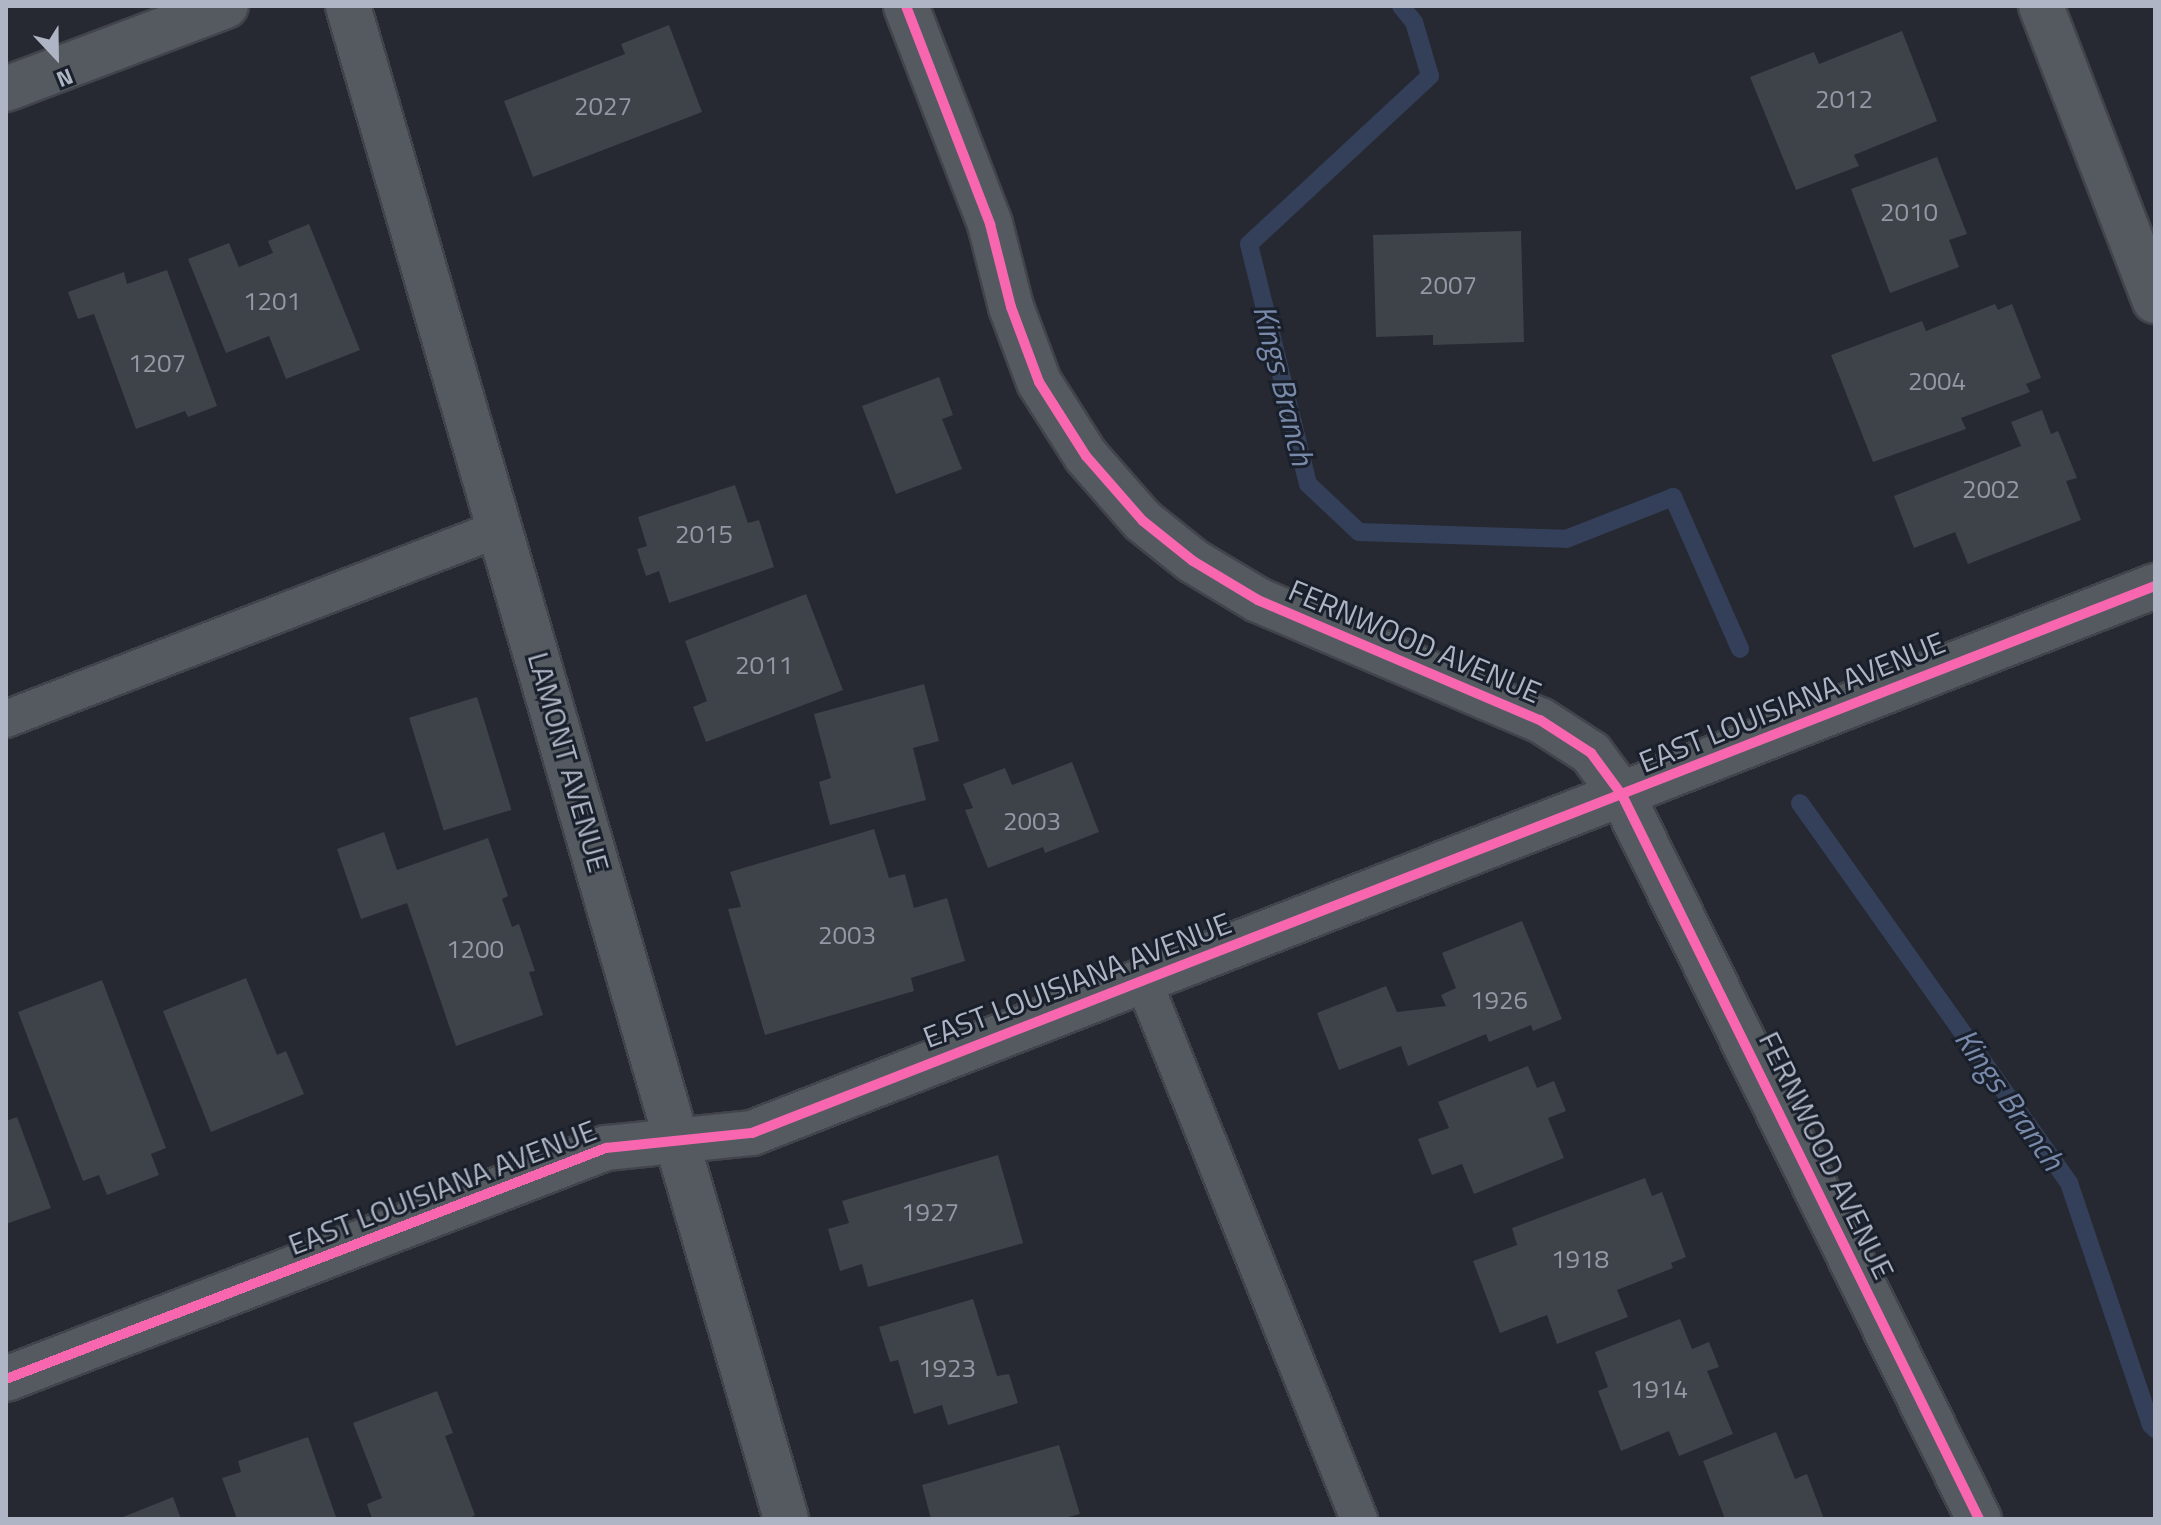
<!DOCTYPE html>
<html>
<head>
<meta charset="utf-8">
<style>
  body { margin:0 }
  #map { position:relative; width:2161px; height:1525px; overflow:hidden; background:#262931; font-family:"Titillium Web",sans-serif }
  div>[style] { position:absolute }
  .stream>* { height:18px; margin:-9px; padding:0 9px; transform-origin:9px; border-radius:9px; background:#344059 }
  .building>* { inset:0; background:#3e4249; transform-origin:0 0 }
  .roads { filter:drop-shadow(2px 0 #42444b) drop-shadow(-2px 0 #42444b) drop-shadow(0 2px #42444b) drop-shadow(0 -2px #42444b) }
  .lane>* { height:36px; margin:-18px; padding:0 18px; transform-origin:18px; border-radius:18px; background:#555960 }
  .street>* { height:44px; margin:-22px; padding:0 22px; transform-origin:22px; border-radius:22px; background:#555960 }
  .cycleway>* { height:10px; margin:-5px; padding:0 5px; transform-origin:5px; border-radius:5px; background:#f766af }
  span { translate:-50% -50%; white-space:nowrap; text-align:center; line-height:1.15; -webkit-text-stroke:6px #1a202b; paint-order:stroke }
  .number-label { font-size:26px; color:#9398a5 }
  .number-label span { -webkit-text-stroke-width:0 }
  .street-label { font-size:30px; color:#afb5c4 }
  .water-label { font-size:32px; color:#7889aa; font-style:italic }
  .frame { position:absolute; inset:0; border:8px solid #afb5c4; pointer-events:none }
  .north { position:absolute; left:16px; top:16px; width:80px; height:80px; -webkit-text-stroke:6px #1a202b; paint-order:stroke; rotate:158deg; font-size:22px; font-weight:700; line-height:32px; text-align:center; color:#afb5c4 }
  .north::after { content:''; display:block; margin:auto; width:28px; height:36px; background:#afb5c4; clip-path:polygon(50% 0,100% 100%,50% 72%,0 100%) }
</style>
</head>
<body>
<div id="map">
  <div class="stream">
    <i style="left:1401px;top:6px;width:21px;rotate:51deg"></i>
    <i style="left:1414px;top:22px;width:56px;rotate:73.5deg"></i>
    <i style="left:1430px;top:76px;width:247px;rotate:137.1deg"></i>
    <i style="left:1249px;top:244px;width:247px;rotate:76.2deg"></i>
    <i style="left:1308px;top:484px;width:70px;rotate:43.3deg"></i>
    <i style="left:1359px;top:532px;width:207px;rotate:1.9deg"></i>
    <i style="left:1566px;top:539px;width:115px;rotate:-21.4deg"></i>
    <i style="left:1673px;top:497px;width:166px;rotate:66.2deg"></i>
    <i style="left:1800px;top:803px;width:466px;rotate:54.7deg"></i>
    <i style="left:2069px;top:1183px;width:256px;rotate:71.3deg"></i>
    <i style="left:2151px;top:1425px;width:6px;rotate:45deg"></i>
  </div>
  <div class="building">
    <i style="clip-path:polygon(669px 25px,702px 112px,533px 177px,504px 101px,625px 54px,621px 44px)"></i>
    <i style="clip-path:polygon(1902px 31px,1937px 121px,1854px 155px,1859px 166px,1796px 190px,1750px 77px,1814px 52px,1819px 64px)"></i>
    <i style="clip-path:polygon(1937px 157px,1967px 234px,1949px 240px,1959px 267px,1890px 293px,1851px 189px)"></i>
    <i style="clip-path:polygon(309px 224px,360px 350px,286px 379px,269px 336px,226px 353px,188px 259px,229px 243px,239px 267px,273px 253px,268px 241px)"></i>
    <i style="clip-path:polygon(1521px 231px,1524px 342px,1433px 345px,1433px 335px,1376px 337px,1373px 235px)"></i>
    <i style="clip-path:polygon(167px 270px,217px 406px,188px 417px,185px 411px,136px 429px,94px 314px,78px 319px,68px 292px,124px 272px,127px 284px)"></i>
    <i style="clip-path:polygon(1995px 304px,1998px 310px,2012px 304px,2041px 378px,2026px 384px,2030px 392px,1961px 418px,1966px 429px,1873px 462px,1831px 355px,1922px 321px,1926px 331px)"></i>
    <i style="clip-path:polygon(939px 377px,953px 415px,942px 419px,962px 469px,896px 494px,862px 406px)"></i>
    <i style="clip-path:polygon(2042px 410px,2051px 434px,2058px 431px,2077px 478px,2066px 481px,2081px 520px,1968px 564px,1955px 532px,1914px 548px,1894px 496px,2021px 446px,2011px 422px)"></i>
    <i style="clip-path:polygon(735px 485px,748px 523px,759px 520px,774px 567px,669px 603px,659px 571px,646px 576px,637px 549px,647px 546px,638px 517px)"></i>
    <i style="clip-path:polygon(806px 594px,843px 690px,706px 742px,693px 707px,707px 701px,685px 641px)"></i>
    <i style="clip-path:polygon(924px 684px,939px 741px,913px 748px,926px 800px,830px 825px,819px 782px,831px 778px,814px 714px)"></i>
    <i style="left:477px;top:697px;width:118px;height:71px;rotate:73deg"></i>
    <i style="clip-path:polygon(1072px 762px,1099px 832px,1045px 853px,1043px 847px,988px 868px,965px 810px,973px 808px,963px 784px,1005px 768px,1012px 785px)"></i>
    <i style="clip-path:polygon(874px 829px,889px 878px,905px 874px,914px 908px,947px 898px,965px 961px,911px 978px,914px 991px,765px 1035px,728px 909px,741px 907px,730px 872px)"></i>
    <i style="clip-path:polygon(384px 832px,397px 870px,488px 838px,508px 896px,502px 899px,512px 927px,519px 924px,535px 971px,529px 972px,543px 1015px,456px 1046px,407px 903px,361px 919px,337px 849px)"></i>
    <i style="clip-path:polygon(1522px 921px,1562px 1019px,1533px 1031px,1531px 1025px,1489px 1042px,1486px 1034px,1408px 1066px,1401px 1046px,1339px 1070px,1317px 1013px,1386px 986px,1397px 1012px,1446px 1006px,1441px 995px,1456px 988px,1442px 953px)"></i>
    <i style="clip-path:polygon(246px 978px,277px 1055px,286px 1051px,304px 1094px,211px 1132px,163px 1011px)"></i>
    <i style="clip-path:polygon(102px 980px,166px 1148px,151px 1154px,159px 1175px,107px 1195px,99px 1175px,83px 1181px,18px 1012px)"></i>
    <i style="clip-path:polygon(1528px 1066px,1537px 1088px,1554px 1081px,1566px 1111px,1548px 1118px,1564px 1158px,1474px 1194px,1462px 1164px,1432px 1175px,1418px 1139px,1449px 1128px,1438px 1102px)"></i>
    <i style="clip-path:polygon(17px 1117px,51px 1208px,6px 1224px,6px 1121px)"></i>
    <i style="clip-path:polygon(998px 1155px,1023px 1243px,868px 1287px,862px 1264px,840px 1271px,828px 1229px,849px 1223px,842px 1201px)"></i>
    <i style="clip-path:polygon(1645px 1178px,1652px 1196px,1662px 1192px,1686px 1257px,1671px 1263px,1673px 1268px,1617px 1290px,1628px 1317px,1557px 1344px,1547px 1315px,1500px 1333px,1473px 1261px,1517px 1245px,1512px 1228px)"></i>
    <i style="clip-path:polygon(973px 1299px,997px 1376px,1009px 1374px,1018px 1403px,948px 1425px,942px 1405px,914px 1414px,898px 1360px,890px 1362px,879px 1327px)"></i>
    <i style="clip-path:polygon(1680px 1319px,1692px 1349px,1709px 1342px,1719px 1367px,1707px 1371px,1733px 1434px,1679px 1456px,1669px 1431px,1621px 1451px,1598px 1391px,1608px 1387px,1595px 1352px)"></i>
    <i style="clip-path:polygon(437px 1391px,453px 1433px,445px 1436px,475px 1515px,469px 1519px,372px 1519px,367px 1504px,382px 1498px,353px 1423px)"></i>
    <i style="clip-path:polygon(1776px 1432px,1795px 1479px,1807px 1474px,1824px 1519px,1725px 1519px,1703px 1461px)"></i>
    <i style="clip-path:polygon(308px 1437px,336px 1517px,237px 1519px,222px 1478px,241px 1472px,238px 1461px)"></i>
    <i style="clip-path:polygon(1059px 1445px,1080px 1514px,1061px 1519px,931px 1519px,922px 1485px)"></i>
    <i style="clip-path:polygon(173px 1497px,181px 1519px,118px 1519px)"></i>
  </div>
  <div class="roads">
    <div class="lane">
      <i style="left:6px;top:719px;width:531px;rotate:-21.1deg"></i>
      <i style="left:1143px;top:980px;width:581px;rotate:68.16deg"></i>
    </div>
    <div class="street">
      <i style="left:348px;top:6px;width:1575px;rotate:73.85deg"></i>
      <i style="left:906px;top:6px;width:234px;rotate:68.9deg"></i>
      <i style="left:990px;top:224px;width:86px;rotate:75.8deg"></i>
      <i style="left:1011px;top:307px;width:80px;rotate:69.5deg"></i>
      <i style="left:1039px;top:382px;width:88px;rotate:57.6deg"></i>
      <i style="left:1086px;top:456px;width:86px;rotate:48.8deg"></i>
      <i style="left:1143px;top:521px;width:64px;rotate:38.7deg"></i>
      <i style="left:1193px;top:561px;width:76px;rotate:31deg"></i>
      <i style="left:1258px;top:600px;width:306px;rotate:23.1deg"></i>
      <i style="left:1540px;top:720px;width:61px;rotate:32.9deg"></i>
      <i style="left:1591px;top:753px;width:52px;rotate:53.6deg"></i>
      <i style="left:1622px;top:795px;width:807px;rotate:63.75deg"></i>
      <i style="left:2041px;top:6px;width:316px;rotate:68.9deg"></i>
      <i style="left:6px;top:89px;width:235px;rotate:-20.7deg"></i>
      <i style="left:6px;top:1379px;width:643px;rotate:-21.06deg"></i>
      <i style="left:606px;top:1148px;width:147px;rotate:-5.9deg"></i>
      <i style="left:752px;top:1133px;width:1506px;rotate:-21.3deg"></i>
    </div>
  </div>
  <div class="cycleway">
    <i style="left:906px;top:6px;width:234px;rotate:68.9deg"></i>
    <i style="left:990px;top:224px;width:86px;rotate:75.8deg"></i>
    <i style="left:1011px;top:307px;width:80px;rotate:69.5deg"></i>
    <i style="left:1039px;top:382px;width:88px;rotate:57.6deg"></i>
    <i style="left:1086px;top:456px;width:86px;rotate:48.8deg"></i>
    <i style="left:1143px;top:521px;width:64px;rotate:38.7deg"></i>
    <i style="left:1193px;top:561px;width:76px;rotate:31deg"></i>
    <i style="left:1258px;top:600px;width:306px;rotate:23.1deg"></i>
    <i style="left:1540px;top:720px;width:61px;rotate:32.9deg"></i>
    <i style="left:1591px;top:753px;width:52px;rotate:53.6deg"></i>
    <i style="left:1622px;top:795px;width:807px;rotate:63.75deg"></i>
    <i style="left:6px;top:1379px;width:643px;rotate:-21.06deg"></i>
    <i style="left:606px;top:1148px;width:147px;rotate:-5.9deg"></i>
    <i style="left:752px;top:1133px;width:1506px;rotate:-21.3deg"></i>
  </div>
  <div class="number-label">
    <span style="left:1844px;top:99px">2012</span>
    <span style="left:603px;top:106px">2027</span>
    <span style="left:1909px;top:212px">2010</span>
    <span style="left:1448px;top:285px">2007</span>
    <span style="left:272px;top:301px">1201</span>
    <span style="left:157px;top:363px">1207</span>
    <span style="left:1937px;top:381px">2004</span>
    <span style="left:1991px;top:489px">2002</span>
    <span style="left:704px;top:534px">2015</span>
    <span style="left:764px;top:665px">2011</span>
    <span style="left:1032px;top:821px">2003</span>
    <span style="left:847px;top:935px">2003</span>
    <span style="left:475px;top:949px">1200</span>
    <span style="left:1499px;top:1000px">1926</span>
    <span style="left:930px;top:1212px">1927</span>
    <span style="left:1580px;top:1259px">1918</span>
    <span style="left:947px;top:1368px">1923</span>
    <span style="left:1659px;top:1389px">1914</span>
  </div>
  <div class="street-label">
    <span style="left:1415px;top:641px;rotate:23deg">FERNWOOD AVENUE</span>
    <span style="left:1792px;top:702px;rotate:-22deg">EAST LOUISIANA AVENUE</span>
    <span style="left:569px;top:762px;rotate:74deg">LAMONT AVENUE</span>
    <span style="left:1077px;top:980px;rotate:-21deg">EAST LOUISIANA AVENUE</span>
    <span style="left:1827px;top:1155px;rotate:64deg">FERNWOOD AVENUE</span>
    <span style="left:442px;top:1187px;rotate:-21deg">EAST LOUISIANA AVENUE</span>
  </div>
  <div class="water-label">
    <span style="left:1284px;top:385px;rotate:76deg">Kings Branch</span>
    <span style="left:2010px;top:1099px;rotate:55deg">Kings Branch</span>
  </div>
  <div class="frame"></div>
  <div class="north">N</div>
</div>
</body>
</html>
